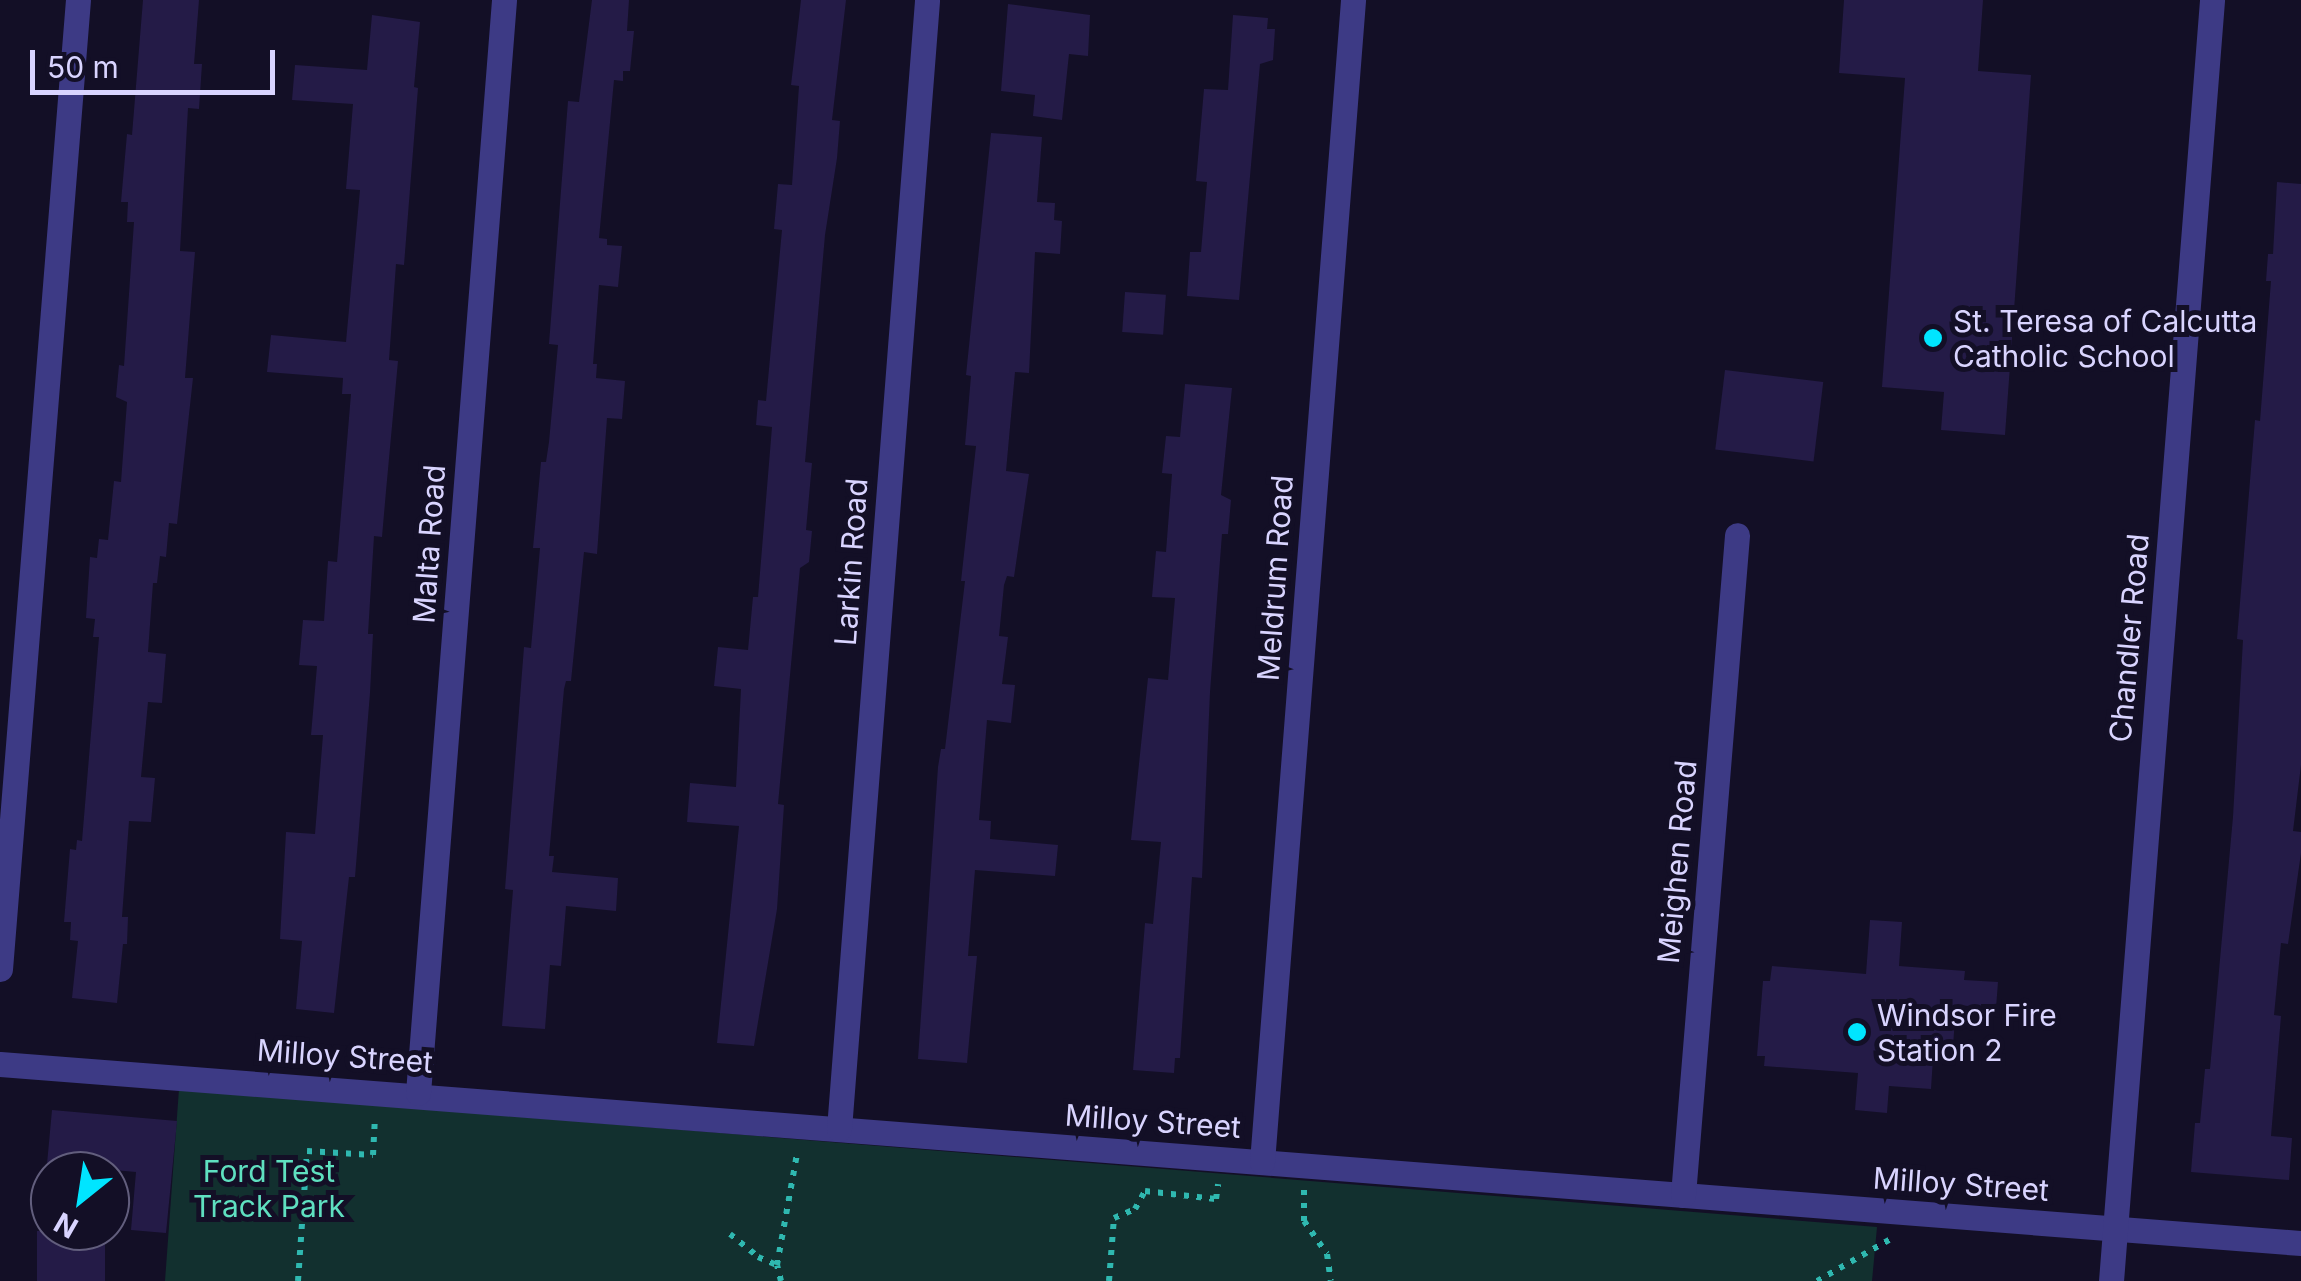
<!DOCTYPE html>
<html>
<head>
<meta charset="utf-8">
<style>
  body { margin:0 }
  #map { position:relative; width:2301px; height:1281px; overflow:hidden; background:#130f26; font-family:Inter,sans-serif }
  div>[style] { position:absolute }
  .green>* { inset:0; background:#12302f }
  .building>* { inset:0; background:#241b47; transform-origin:0 0 }
  .path>* { height:6px; margin-top:-3px; transform-origin:0; background:repeating-linear-gradient(90deg,#2fb8b0 0 5px,transparent 0 13px) }
  .street>* { height:25px; margin:-12.5px; padding:0 12.5px; transform-origin:12.5px; border-radius:12.5px; background:#3d3a85 }
  .dots>* { width:28px; height:28px; translate:-50% -50%; box-sizing:border-box; border:5px solid #130f26; border-radius:50% }
  span { translate:-50% -50%; white-space:nowrap; text-align:center; line-height:1.15; -webkit-text-stroke:10px #130f26; paint-order:stroke }
  .poi-label { font-size:30px; color:#d9d4ff }
  .left { translate:0 -50%; text-align:left }
  .street-label { font-size:30px; color:#d9d4ff }
  .park-label { font-size:30px; color:#5fe0c0 }
  .north { position:absolute; left:30px; top:1151px; width:100px; height:100px; box-sizing:border-box; background:#130f26; border:2px solid #625e7d; border-radius:50%; rotate:210deg; font-size:28px; font-weight:700; line-height:40px; text-align:center; color:#d9d4ff }
  .north::after { content:''; display:block; margin:auto; width:35px; height:45px; background:#00e5ff; clip-path:polygon(50% 0,100% 100%,50% 72%,0 100%) }
  .scale { position:absolute; left:30px; top:50px; width:245px; height:45px; box-sizing:border-box; border:5px solid #d9d4ff; border-top:0; padding-left:12px; font-size:30px; line-height:35px; white-space:nowrap; color:#d9d4ff; -webkit-text-stroke:8px #130f26; paint-order:stroke }
</style>
</head>
<body>
<div id="map">
  <div class="green">
    <i style="clip-path:polygon(179px 1089px,1877px 1227px,1872px 1281px,165px 1281px)"></i>
  </div>
  <div class="building">
    <i style="clip-path:polygon(143px 0,199px 0,194px 64px,202px 64px,199px 109px,188px 108px,180px 251px,195px 252px,185px 378px,193px 378px,177px 524px,169px 523px,166px 557px,160px 556px,157px 583px,153px 583px,148px 652px,166px 654px,162px 703px,148px 702px,141px 777px,155px 778px,151px 822px,129px 821px,122px 917px,128px 917px,127px 944px,123px 944px,117px 1003px,72px 998px,78px 941px,70px 940px,71px 922px,64px 922px,70px 849px,76px 850px,77px 840px,82px 841px,99px 637px,93px 637px,95px 619px,86px 618px,90px 557px,97px 558px,99px 539px,108px 540px,114px 481px,121px 482px,127px 402px,116px 397px,119px 365px,124px 366px,134px 222px,127px 222px,128px 202px,121px 202px,127px 134px,132px 135px)"></i>
    <i style="clip-path:polygon(592px 0,629px 0,627px 31px,634px 31px,630px 71px,623px 71px,623px 81px,614px 80px,599px 238px,607px 239px,607px 245px,622px 246px,618px 287px,599px 285px,593px 364px,597px 364px,596px 378px,625px 381px,622px 419px,607px 418px,597px 554px,584px 552px,571px 681px,566px 681px,564px 689px,549px 856px,554px 856px,552px 872px,618px 878px,616px 911px,566px 906px,561px 966px,550px 965px,545px 1029px,502px 1026px,513px 890px,505px 889px,524px 647px,531px 648px,540px 548px,533px 548px,541px 462px,546px 462px,549px 442px,558px 345px,549px 344px,568px 101px,579px 102px)"></i>
    <i style="clip-path:polygon(801px 0,846px 0,832px 120px,840px 121px,837px 158px,825px 235px,805px 462px,812px 463px,806px 530px,812px 531px,809px 562px,800px 568px,778px 804px,784px 805px,777px 909px,754px 1046px,717px 1043px,739px 826px,687px 822px,690px 783px,736px 787px,741px 689px,714px 686px,718px 647px,748px 650px,753px 597px,758px 597px,772px 427px,756px 425px,758px 400px,766px 401px,782px 230px,774px 229px,778px 184px,792px 185px,799px 86px,791px 85px)"></i>
    <i style="clip-path:polygon(1844px 0,1983px 0,1978px 71px,2031px 75px,2005px 435px,1941px 430px,1944px 392px,1882px 387px,1905px 78px,1839px 73px)"></i>
    <i style="clip-path:polygon(1008px 4px,1090px 15px,1088px 56px,1069px 54px,1062px 120px,1033px 116px,1035px 95px,1001px 91px)"></i>
    <i style="clip-path:polygon(372px 15px,420px 22px,414px 87px,418px 88px,404px 265px,396px 264px,389px 360px,398px 361px,386px 491px,382px 537px,374px 536px,368px 634px,373px 634px,370px 693px,355px 877px,349px 877px,334px 1013px,296px 1009px,302px 941px,280px 939px,286px 832px,315px 834px,323px 735px,311px 735px,317px 666px,299px 665px,303px 620px,324px 621px,328px 561px,337px 562px,351px 394px,342px 394px,343px 378px,267px 372px,271px 335px,346px 342px,360px 190px,346px 189px,353px 104px,292px 100px,295px 65px,367px 70px)"></i>
    <i style="clip-path:polygon(1233px 15px,1268px 18px,1267px 29px,1275px 29px,1273px 60px,1260px 64px,1239px 300px,1187px 296px,1190px 252px,1201px 252px,1207px 182px,1196px 181px,1204px 89px,1228px 90px)"></i>
    <i style="clip-path:polygon(991px 133px,1042px 137px,1037px 202px,1055px 203px,1054px 220px,1062px 221px,1060px 254px,1035px 252px,1029px 373px,1015px 372px,1006px 471px,1029px 474px,1014px 577px,1007px 576px,1004px 585px,999px 636px,1008px 637px,1002px 684px,1015px 685px,1011px 723px,987px 720px,979px 820px,991px 821px,990px 839px,1058px 845px,1055px 876px,975px 870px,968px 956px,977px 956px,967px 1063px,918px 1059px,938px 767px,941px 749px,945px 749px,965px 581px,961px 581px,976px 446px,965px 445px,971px 376px,966px 375px)"></i>
    <i style="clip-path:polygon(2277px 182px,2301px 184px,2301px 765px,2293px 831px,2301px 832px,2301px 853px,2288px 944px,2281px 943px,2274px 1015px,2281px 1016px,2271px 1136px,2292px 1138px,2289px 1180px,2191px 1172px,2195px 1123px,2200px 1123px,2205px 1069px,2210px 1069px,2233px 817px,2243px 640px,2237px 639px,2255px 420px,2260px 421px,2271px 281px,2266px 281px,2268px 254px,2273px 254px)"></i>
    <i style="left:1125px;top:292px;width:41px;height:40px;rotate:4deg"></i>
    <i style="left:1725px;top:370px;width:99px;height:80px;rotate:7deg"></i>
    <i style="clip-path:polygon(1185px 384px,1232px 388px,1221px 495px,1231px 500px,1228px 534px,1222px 534px,1210px 692px,1202px 878px,1192px 877px,1180px 1058px,1175px 1058px,1174px 1073px,1133px 1070px,1145px 923px,1153px 924px,1161px 842px,1131px 840px,1148px 678px,1168px 680px,1175px 598px,1152px 597px,1156px 551px,1166px 552px,1172px 474px,1162px 473px,1166px 436px,1180px 437px)"></i>
    <i style="clip-path:polygon(1870px 920px,1902px 922px,1899px 966px,1965px 971px,1964px 980px,1998px 982px,1996px 1008px,1956px 1005px,1952px 1060px,1933px 1058px,1931px 1089px,1889px 1086px,1887px 1113px,1855px 1110px,1858px 1073px,1764px 1066px,1765px 1056px,1757px 1056px,1763px 981px,1770px 981px,1772px 966px,1866px 974px)"></i>
    <i style="clip-path:polygon(52px 1110px,177px 1121px,166px 1233px,131px 1230px,136px 1172px,47px 1164px)"></i>
    <i style="left:37px;top:1231px;width:68px;height:50px"></i>
  </div>
  <div class="path">
    <i style="left:1304px;top:1190px;width:31px;rotate:90deg"></i>
    <i style="left:1304px;top:1221px;width:40px;rotate:55.1deg"></i>
    <i style="left:1327px;top:1254px;width:27px;rotate:82deg"></i>
    <i style="left:730px;top:1234px;width:36px;rotate:39deg"></i>
    <i style="left:758px;top:1257px;width:21px;rotate:23deg"></i>
    <i style="left:298px;top:1281px;width:130px;rotate:-86deg"></i>
    <i style="left:307px;top:1151px;width:66px;rotate:3.5deg"></i>
    <i style="left:373px;top:1155px;width:37px;rotate:-87deg"></i>
    <i style="left:781px;top:1281px;width:16px;rotate:-104deg"></i>
    <i style="left:777px;top:1265px;width:113px;rotate:-79.8deg"></i>
    <i style="left:1109px;top:1281px;width:63px;rotate:-85.5deg"></i>
    <i style="left:1114px;top:1218px;width:23px;rotate:-23deg"></i>
    <i style="left:1135px;top:1209px;width:21px;rotate:-61deg"></i>
    <i style="left:1145px;top:1191px;width:71px;rotate:6.4deg"></i>
    <i style="left:1216px;top:1199px;width:15px;rotate:-82deg"></i>
    <i style="left:1817px;top:1281px;width:83px;rotate:-29.7deg"></i>
  </div>
  <div class="street">
    <i style="left:0;top:969px;width:972px;rotate:-85.4deg"></i>
    <i style="left:0;top:1064px;width:2308px;rotate:4.45deg"></i>
    <i style="left:418px;top:1093px;width:1096px;rotate:-85.5deg"></i>
    <i style="left:839px;top:1129px;width:1132px;rotate:-85.54deg"></i>
    <i style="left:1262px;top:1162px;width:1166px;rotate:-85.52deg"></i>
    <i style="left:1683px;top:1195px;width:662px;rotate:-85.32deg"></i>
    <i style="left:2111px;top:1281px;width:1285px;rotate:-85.49deg"></i>
  </div>
  <div class="dots">
    <i style="left:1933px;top:338px;background:#00e5ff"></i>
    <i style="left:1857px;top:1032px;background:#00e5ff"></i>
  </div>
  <div class="poi-label">
    <span class="left" style="left:1953px;top:338px">St. Teresa of Calcutta<br>Catholic School</span>
    <span class="left" style="left:1877px;top:1032px">Windsor Fire<br>Station 2</span>
  </div>
  <div class="street-label">
    <span style="left:429px;top:544px;rotate:-86deg">Malta Road</span>
    <span style="left:851px;top:562px;rotate:-86deg">Larkin Road</span>
    <span style="left:1275px;top:578px;rotate:-86deg">Meldrum Road</span>
    <span style="left:2129px;top:638px;rotate:-85deg">Chandler Road</span>
    <span style="left:1677px;top:862px;rotate:-85deg">Meighen Road</span>
    <span style="left:345px;top:1056px;rotate:4deg">Milloy Street</span>
    <span style="left:1153px;top:1121px;rotate:4deg">Milloy Street</span>
    <span style="left:1961px;top:1184px;rotate:4deg">Milloy Street</span>
  </div>
  <div class="park-label">
    <span style="left:269px;top:1188px">Ford Test<br>Track Park</span>
  </div>
  <div class="north">N</div>
  <div class="scale">50 m</div>
</div>
</body>
</html>
